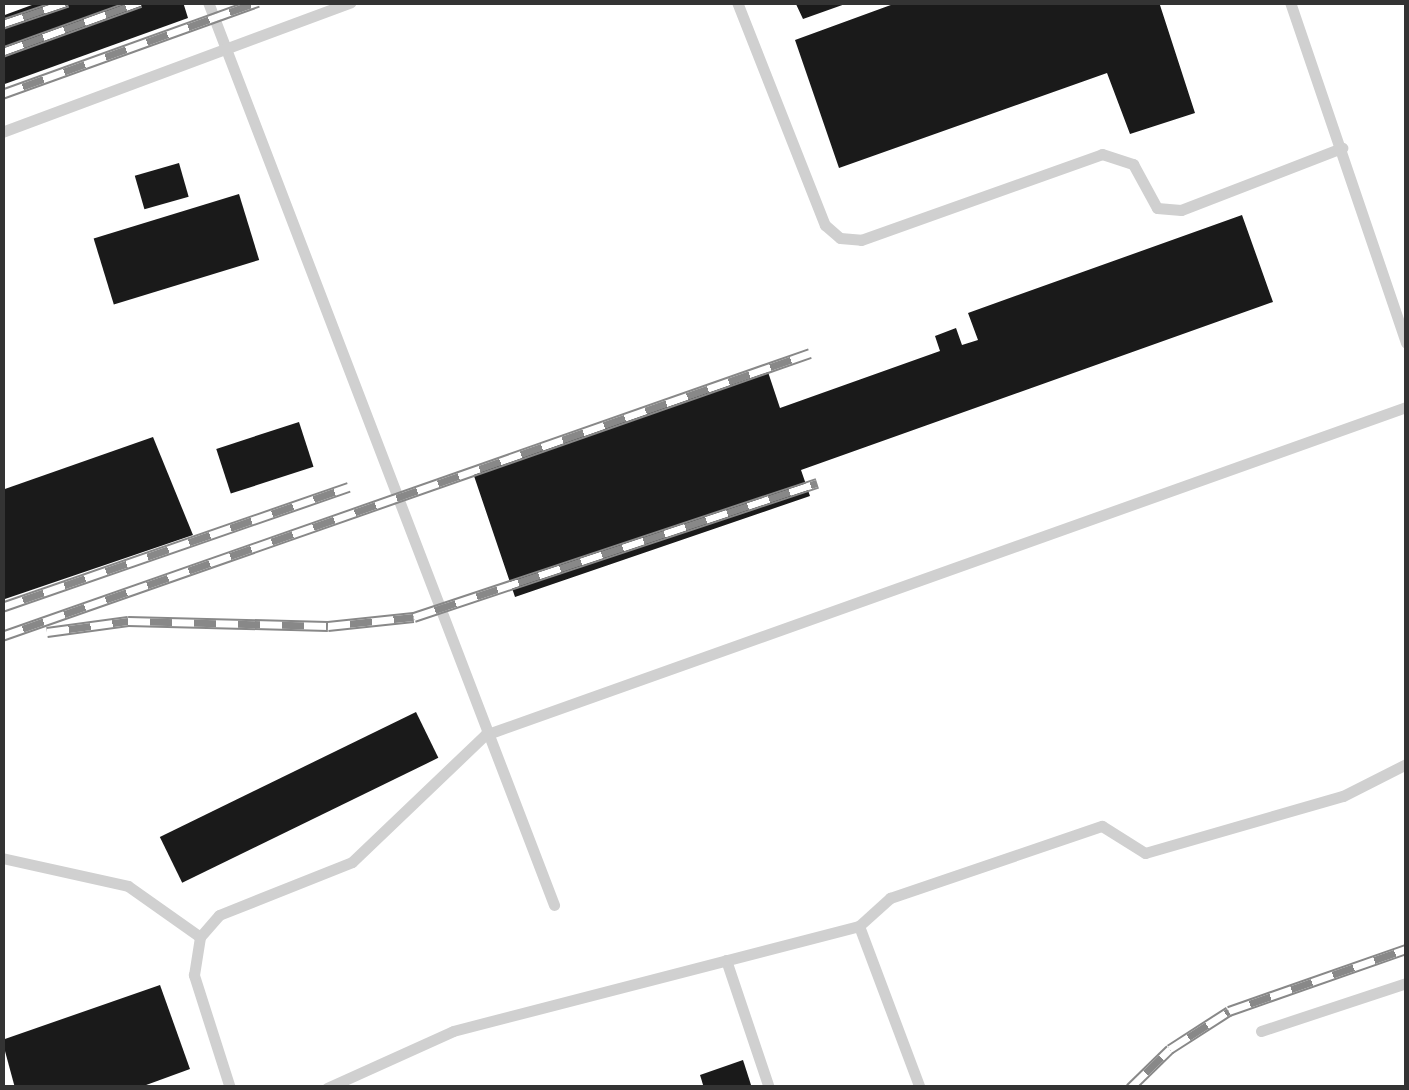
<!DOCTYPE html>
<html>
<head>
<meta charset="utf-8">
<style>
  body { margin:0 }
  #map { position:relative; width:1409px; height:1090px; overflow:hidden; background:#fff; font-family:"Golos Text",sans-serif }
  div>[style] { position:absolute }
  .building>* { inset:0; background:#1a1a1a; transform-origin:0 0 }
  .lane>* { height:11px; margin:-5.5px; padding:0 5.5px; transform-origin:5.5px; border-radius:5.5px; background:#d0d0d0 }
  .rail>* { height:11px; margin-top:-5.5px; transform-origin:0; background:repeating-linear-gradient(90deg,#fff 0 22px,#888 0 44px); box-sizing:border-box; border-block:2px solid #888 }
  span { translate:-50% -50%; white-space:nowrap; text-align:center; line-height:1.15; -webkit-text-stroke:10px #fff; paint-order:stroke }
  .frame { position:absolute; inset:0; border:5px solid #333; pointer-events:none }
</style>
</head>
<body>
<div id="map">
  <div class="building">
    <i style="clip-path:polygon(40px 2px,183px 2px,188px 18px,2px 85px,2px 16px)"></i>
    <i style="clip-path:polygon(795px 2px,823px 4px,848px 3px,803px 19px)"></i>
    <i style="clip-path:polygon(899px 2px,1159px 2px,1195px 113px,1130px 134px,1107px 73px,839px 168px,795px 40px)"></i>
    <i style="left:179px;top:163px;width:35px;height:46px;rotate:74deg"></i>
    <i style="left:239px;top:194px;width:69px;height:152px;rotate:73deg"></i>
    <i style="clip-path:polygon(1242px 215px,1273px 302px,801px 470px,810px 496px,515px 597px,473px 473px,768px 372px,780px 408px,940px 351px,935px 336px,956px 328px,962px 345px,978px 340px,968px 313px)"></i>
    <i style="left:299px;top:422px;width:47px;height:87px;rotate:72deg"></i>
    <i style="clip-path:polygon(153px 437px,193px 535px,2px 600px,2px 490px)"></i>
    <i style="left:416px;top:712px;width:51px;height:285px;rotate:64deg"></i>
    <i style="clip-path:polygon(160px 985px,190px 1069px,138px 1088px,15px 1088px,2px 1040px)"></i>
    <i style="clip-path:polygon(743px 1060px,752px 1088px,704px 1088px,700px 1075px)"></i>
  </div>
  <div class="lane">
    <i style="left:208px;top:2px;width:967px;rotate:69.03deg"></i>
    <i style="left:737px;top:2px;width:240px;rotate:68.5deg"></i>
    <i style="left:825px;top:225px;width:20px;rotate:41deg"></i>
    <i style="left:840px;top:238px;width:21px;rotate:5deg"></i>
    <i style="left:861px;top:240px;width:256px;rotate:-19.6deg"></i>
    <i style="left:1102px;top:154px;width:33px;rotate:18deg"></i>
    <i style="left:1133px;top:164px;width:50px;rotate:61.4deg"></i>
    <i style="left:1157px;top:208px;width:24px;rotate:5deg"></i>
    <i style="left:1181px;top:210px;width:173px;rotate:-21.1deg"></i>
    <i style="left:1290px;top:2px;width:360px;rotate:71.2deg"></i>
    <i style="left:2px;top:132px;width:372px;rotate:-20.4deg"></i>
    <i style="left:2px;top:858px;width:129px;rotate:12.5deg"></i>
    <i style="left:128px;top:886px;width:88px;rotate:35.3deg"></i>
    <i style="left:859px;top:926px;width:173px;rotate:69.4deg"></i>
    <i style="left:726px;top:960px;width:135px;rotate:71.4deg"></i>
    <i style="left:1261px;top:1031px;width:153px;rotate:-18.3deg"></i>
    <i style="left:230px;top:1088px;width:119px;rotate:-107.7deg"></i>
    <i style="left:194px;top:975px;width:38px;rotate:-81deg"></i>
    <i style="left:200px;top:937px;width:29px;rotate:-49deg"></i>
    <i style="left:219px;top:915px;width:143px;rotate:-21.7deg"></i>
    <i style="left:352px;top:862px;width:184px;rotate:-43.7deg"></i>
    <i style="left:485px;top:735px;width:978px;rotate:-19.6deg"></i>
    <i style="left:327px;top:1088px;width:138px;rotate:-24.3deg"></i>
    <i style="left:453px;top:1031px;width:419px;rotate:-14.5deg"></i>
    <i style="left:859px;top:926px;width:42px;rotate:-42.1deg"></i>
    <i style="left:890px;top:898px;width:224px;rotate:-18.8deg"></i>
    <i style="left:1102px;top:826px;width:51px;rotate:32.1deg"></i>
    <i style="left:1145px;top:853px;width:206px;rotate:-16.1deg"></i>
    <i style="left:1343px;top:796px;width:71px;rotate:-26.9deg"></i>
  </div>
  <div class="rail">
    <i style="left:2px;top:24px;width:69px;rotate:-18.7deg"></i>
    <i style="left:2px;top:52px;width:147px;rotate:-19.9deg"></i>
    <i style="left:2px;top:94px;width:272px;rotate:-19.8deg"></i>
    <i style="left:2px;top:607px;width:367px;rotate:-19.1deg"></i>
    <i style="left:47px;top:632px;width:82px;rotate:-7.7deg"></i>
    <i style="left:128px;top:621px;width:200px;rotate:1.4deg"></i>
    <i style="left:328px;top:626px;width:86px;rotate:-6deg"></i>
    <i style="left:414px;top:617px;width:425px;rotate:-18.4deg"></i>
    <i style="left:2px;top:636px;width:856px;rotate:-19.3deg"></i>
    <i style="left:1130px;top:1088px;width:56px;rotate:-44.3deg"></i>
    <i style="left:1170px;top:1049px;width:70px;rotate:-32.8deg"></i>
    <i style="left:1229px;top:1011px;width:188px;rotate:-19.3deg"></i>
  </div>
  <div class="frame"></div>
</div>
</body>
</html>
